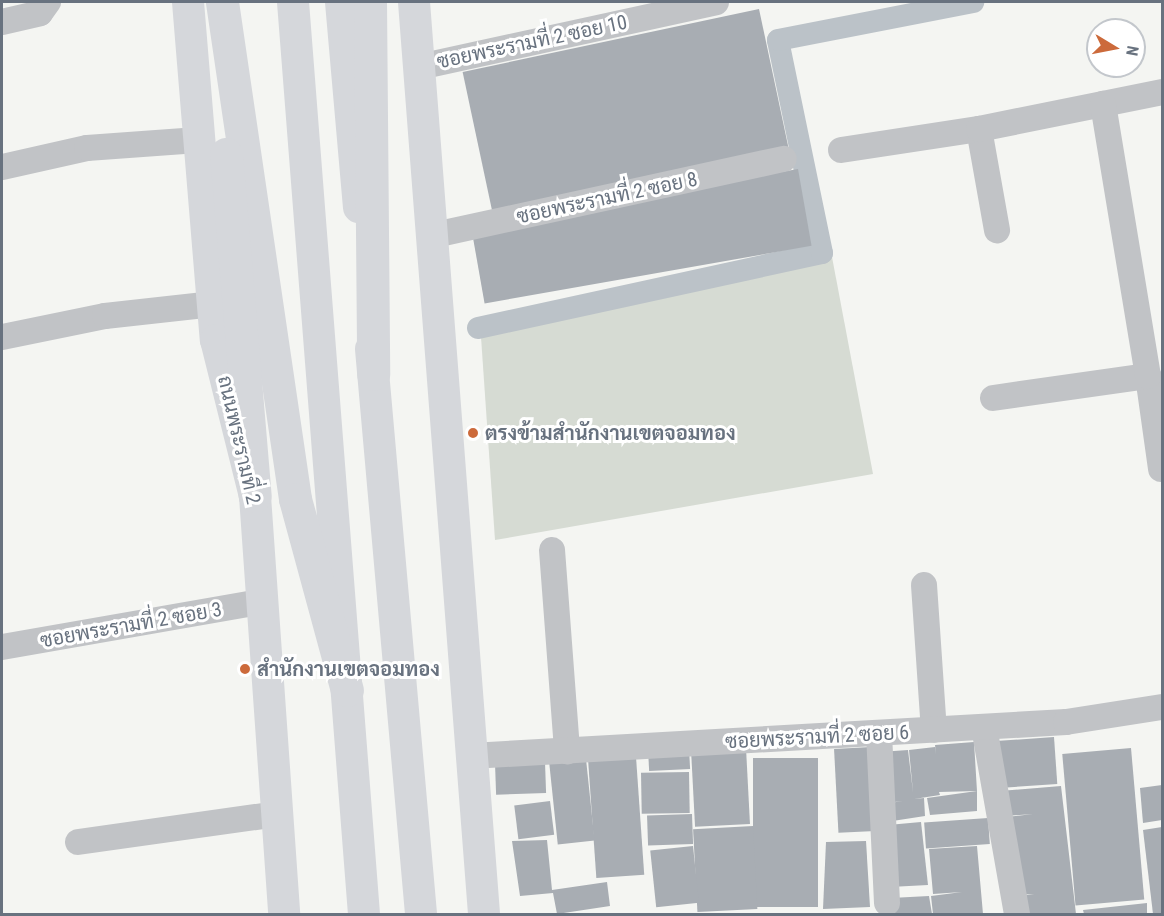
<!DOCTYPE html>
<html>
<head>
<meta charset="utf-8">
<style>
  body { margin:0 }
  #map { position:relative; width:1164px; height:916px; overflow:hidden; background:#f4f5f2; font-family:"Roboto Condensed",Sarabun,sans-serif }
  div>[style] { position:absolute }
  .green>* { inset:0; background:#d6dbd3 }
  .canal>* { height:22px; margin:-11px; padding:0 11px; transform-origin:11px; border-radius:11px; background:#bbc2c8 }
  .building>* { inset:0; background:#a8adb3; transform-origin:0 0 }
  .minor>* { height:26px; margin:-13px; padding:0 13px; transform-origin:13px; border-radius:13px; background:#c1c3c6 }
  .major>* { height:32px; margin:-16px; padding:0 16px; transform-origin:16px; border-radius:16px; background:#d5d7db }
  .highway>* { height:33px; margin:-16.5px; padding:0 16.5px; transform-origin:16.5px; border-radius:16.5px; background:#d5d7db }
  .dots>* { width:16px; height:16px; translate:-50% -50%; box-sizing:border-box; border:3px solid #fff; border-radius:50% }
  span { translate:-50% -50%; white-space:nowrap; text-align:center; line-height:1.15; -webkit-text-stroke:6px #fff; paint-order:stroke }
  .street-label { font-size:20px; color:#68727f }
  .poi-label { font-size:20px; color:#68727f; font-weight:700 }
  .left { translate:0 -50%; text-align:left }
  .frame { position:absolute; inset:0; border:3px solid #68727f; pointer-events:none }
  .north { position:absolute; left:1086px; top:18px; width:60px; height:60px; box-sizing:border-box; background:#fff; border:2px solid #c3c7cc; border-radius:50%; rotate:100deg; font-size:16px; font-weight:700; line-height:24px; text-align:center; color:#68727f }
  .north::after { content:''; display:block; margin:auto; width:21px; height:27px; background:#cc6a3b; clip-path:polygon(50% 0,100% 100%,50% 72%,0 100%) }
</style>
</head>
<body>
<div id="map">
  <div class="green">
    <i style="clip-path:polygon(832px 257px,873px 474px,495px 540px,481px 337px)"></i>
  </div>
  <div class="canal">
    <i style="left:478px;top:328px;width:352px;rotate:-12.3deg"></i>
    <i style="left:822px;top:253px;width:217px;rotate:-101.7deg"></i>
    <i style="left:778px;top:40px;width:199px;rotate:-11deg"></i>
  </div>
  <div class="building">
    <i style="left:759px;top:9px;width:141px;height:303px;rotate:78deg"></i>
    <i style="left:798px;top:169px;width:78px;height:332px;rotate:80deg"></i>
    <i style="left:1054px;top:737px;width:47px;height:73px;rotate:86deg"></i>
    <i style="clip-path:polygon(974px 742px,977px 791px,939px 792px,940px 795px,914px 799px,924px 798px,925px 816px,886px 822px,883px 804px,903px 801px,886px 803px,880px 752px,908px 750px,913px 792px,909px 750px,935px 747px,936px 754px,935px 745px)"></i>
    <i style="left:871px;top:747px;width:84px;height:37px;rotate:87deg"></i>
    <i style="left:689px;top:748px;width:21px;height:41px;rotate:87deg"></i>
    <i style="left:746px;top:748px;width:76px;height:55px;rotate:87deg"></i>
    <i style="left:1131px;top:748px;width:152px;height:69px;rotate:85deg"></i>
    <i style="left:636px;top:757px;width:118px;height:48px;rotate:86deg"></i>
    <i style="left:753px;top:758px;width:65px;height:149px"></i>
    <i style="left:586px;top:759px;width:82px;height:37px;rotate:84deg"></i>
    <i style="left:545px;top:762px;width:31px;height:50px;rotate:88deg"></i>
    <i style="left:689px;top:772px;width:41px;height:48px;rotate:89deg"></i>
    <i style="clip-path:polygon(1162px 785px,1162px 820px,1143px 823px,1140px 788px)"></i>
    <i style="clip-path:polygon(1061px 786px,1076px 914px,1017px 914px,1014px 897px,1034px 894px,1017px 895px,1006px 817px,1033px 814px,1006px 816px,1000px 791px)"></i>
    <i style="clip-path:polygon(977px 791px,977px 811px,930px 815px,927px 798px)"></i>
    <i style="left:550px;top:801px;width:34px;height:36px;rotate:83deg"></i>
    <i style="left:692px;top:814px;width:30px;height:45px;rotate:88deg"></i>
    <i style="left:988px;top:818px;width:26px;height:64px;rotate:86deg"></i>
    <i style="clip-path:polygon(921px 822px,928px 885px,890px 887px,888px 825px)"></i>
    <i style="left:753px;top:826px;width:83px;height:60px;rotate:87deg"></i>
    <i style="clip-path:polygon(1162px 827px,1162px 914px,1153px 914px,1143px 830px)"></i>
    <i style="clip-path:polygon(547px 840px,552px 890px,607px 882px,610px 906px,557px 914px,553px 893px,520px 896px,512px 841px)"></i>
    <i style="clip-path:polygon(866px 841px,870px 907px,823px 909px,826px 842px)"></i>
    <i style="left:693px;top:846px;width:57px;height:43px;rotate:84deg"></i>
    <i style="clip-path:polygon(977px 846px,983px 914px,933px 914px,931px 896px,962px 892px,933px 894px,929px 849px)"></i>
    <i style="clip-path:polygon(929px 896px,932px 914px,891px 914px,891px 898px)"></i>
    <i style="clip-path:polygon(1147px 903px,1147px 914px,1084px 914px,1083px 910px)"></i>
  </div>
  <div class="minor">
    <i style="left:2px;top:22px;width:39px;rotate:-13deg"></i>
    <i style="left:40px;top:13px;width:14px;rotate:-54deg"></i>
    <i style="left:419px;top:67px;width:304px;rotate:-12.3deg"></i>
    <i style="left:979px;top:129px;width:103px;rotate:79.9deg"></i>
    <i style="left:841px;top:150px;width:140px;rotate:-8.7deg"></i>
    <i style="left:979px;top:129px;width:187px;rotate:-11.4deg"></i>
    <i style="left:2px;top:167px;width:87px;rotate:-12.6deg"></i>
    <i style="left:87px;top:148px;width:111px;rotate:-4.1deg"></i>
    <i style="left:430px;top:236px;width:362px;rotate:-12.3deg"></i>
    <i style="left:2px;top:337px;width:105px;rotate:-11.5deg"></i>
    <i style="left:105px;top:316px;width:109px;rotate:-6.3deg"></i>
    <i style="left:1148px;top:376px;width:94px;rotate:82deg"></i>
    <i style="left:993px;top:398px;width:157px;rotate:-8.1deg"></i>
    <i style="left:1148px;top:376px;width:276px;rotate:-99.4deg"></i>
    <i style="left:552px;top:550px;width:202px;rotate:85.7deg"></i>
    <i style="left:924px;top:585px;width:145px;rotate:86.1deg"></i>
    <i style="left:2px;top:647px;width:263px;rotate:-9.9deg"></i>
    <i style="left:984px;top:727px;width:190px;rotate:80deg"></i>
    <i style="left:879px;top:733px;width:170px;rotate:87.3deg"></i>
    <i style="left:471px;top:756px;width:596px;rotate:-3.27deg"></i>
    <i style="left:1066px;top:722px;width:97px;rotate:-8.9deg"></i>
    <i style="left:78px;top:842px;width:200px;rotate:-8deg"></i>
  </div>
  <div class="major">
    <i style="left:188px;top:2px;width:339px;rotate:85.3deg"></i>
    <i style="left:216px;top:340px;width:161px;rotate:76deg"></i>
    <i style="left:255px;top:496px;width:419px;rotate:86deg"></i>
    <i style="left:293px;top:2px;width:915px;rotate:85.55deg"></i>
    <i style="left:341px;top:2px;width:206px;rotate:85deg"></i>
    <i style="left:414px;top:2px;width:915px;rotate:85.61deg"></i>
    <i style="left:371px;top:349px;width:567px;rotate:84.94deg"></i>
  </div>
  <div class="highway">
    <i style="left:222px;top:2px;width:502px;rotate:81.64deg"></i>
    <i style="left:295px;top:499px;width:198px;rotate:74.8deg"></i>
    <i style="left:370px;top:2px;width:372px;rotate:89.5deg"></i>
    <i style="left:226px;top:154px;width:343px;rotate:85.2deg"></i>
  </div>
  <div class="dots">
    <i style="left:473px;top:433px;background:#cc6a3b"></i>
    <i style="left:245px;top:669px;background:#cc6a3b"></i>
  </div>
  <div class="street-label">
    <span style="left:532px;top:42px;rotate:-12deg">ซอยพระรามที่ 2 ซอย 10</span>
    <span style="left:607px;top:198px;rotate:-12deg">ซอยพระรามที่ 2 ซอย 8</span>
    <span style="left:239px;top:440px;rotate:77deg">ถนนพระรามที่ 2</span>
    <span style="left:131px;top:625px;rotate:-10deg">ซอยพระรามที่ 2 ซอย 3</span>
    <span style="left:817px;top:737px;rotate:-3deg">ซอยพระรามที่ 2 ซอย 6</span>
  </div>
  <div class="poi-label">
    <span class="left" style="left:485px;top:433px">ตรงข้ามสำนักงานเขตจอมทอง</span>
    <span class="left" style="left:257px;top:669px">สำนักงานเขตจอมทอง</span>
  </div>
  <div class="frame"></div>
  <div class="north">N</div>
</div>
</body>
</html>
